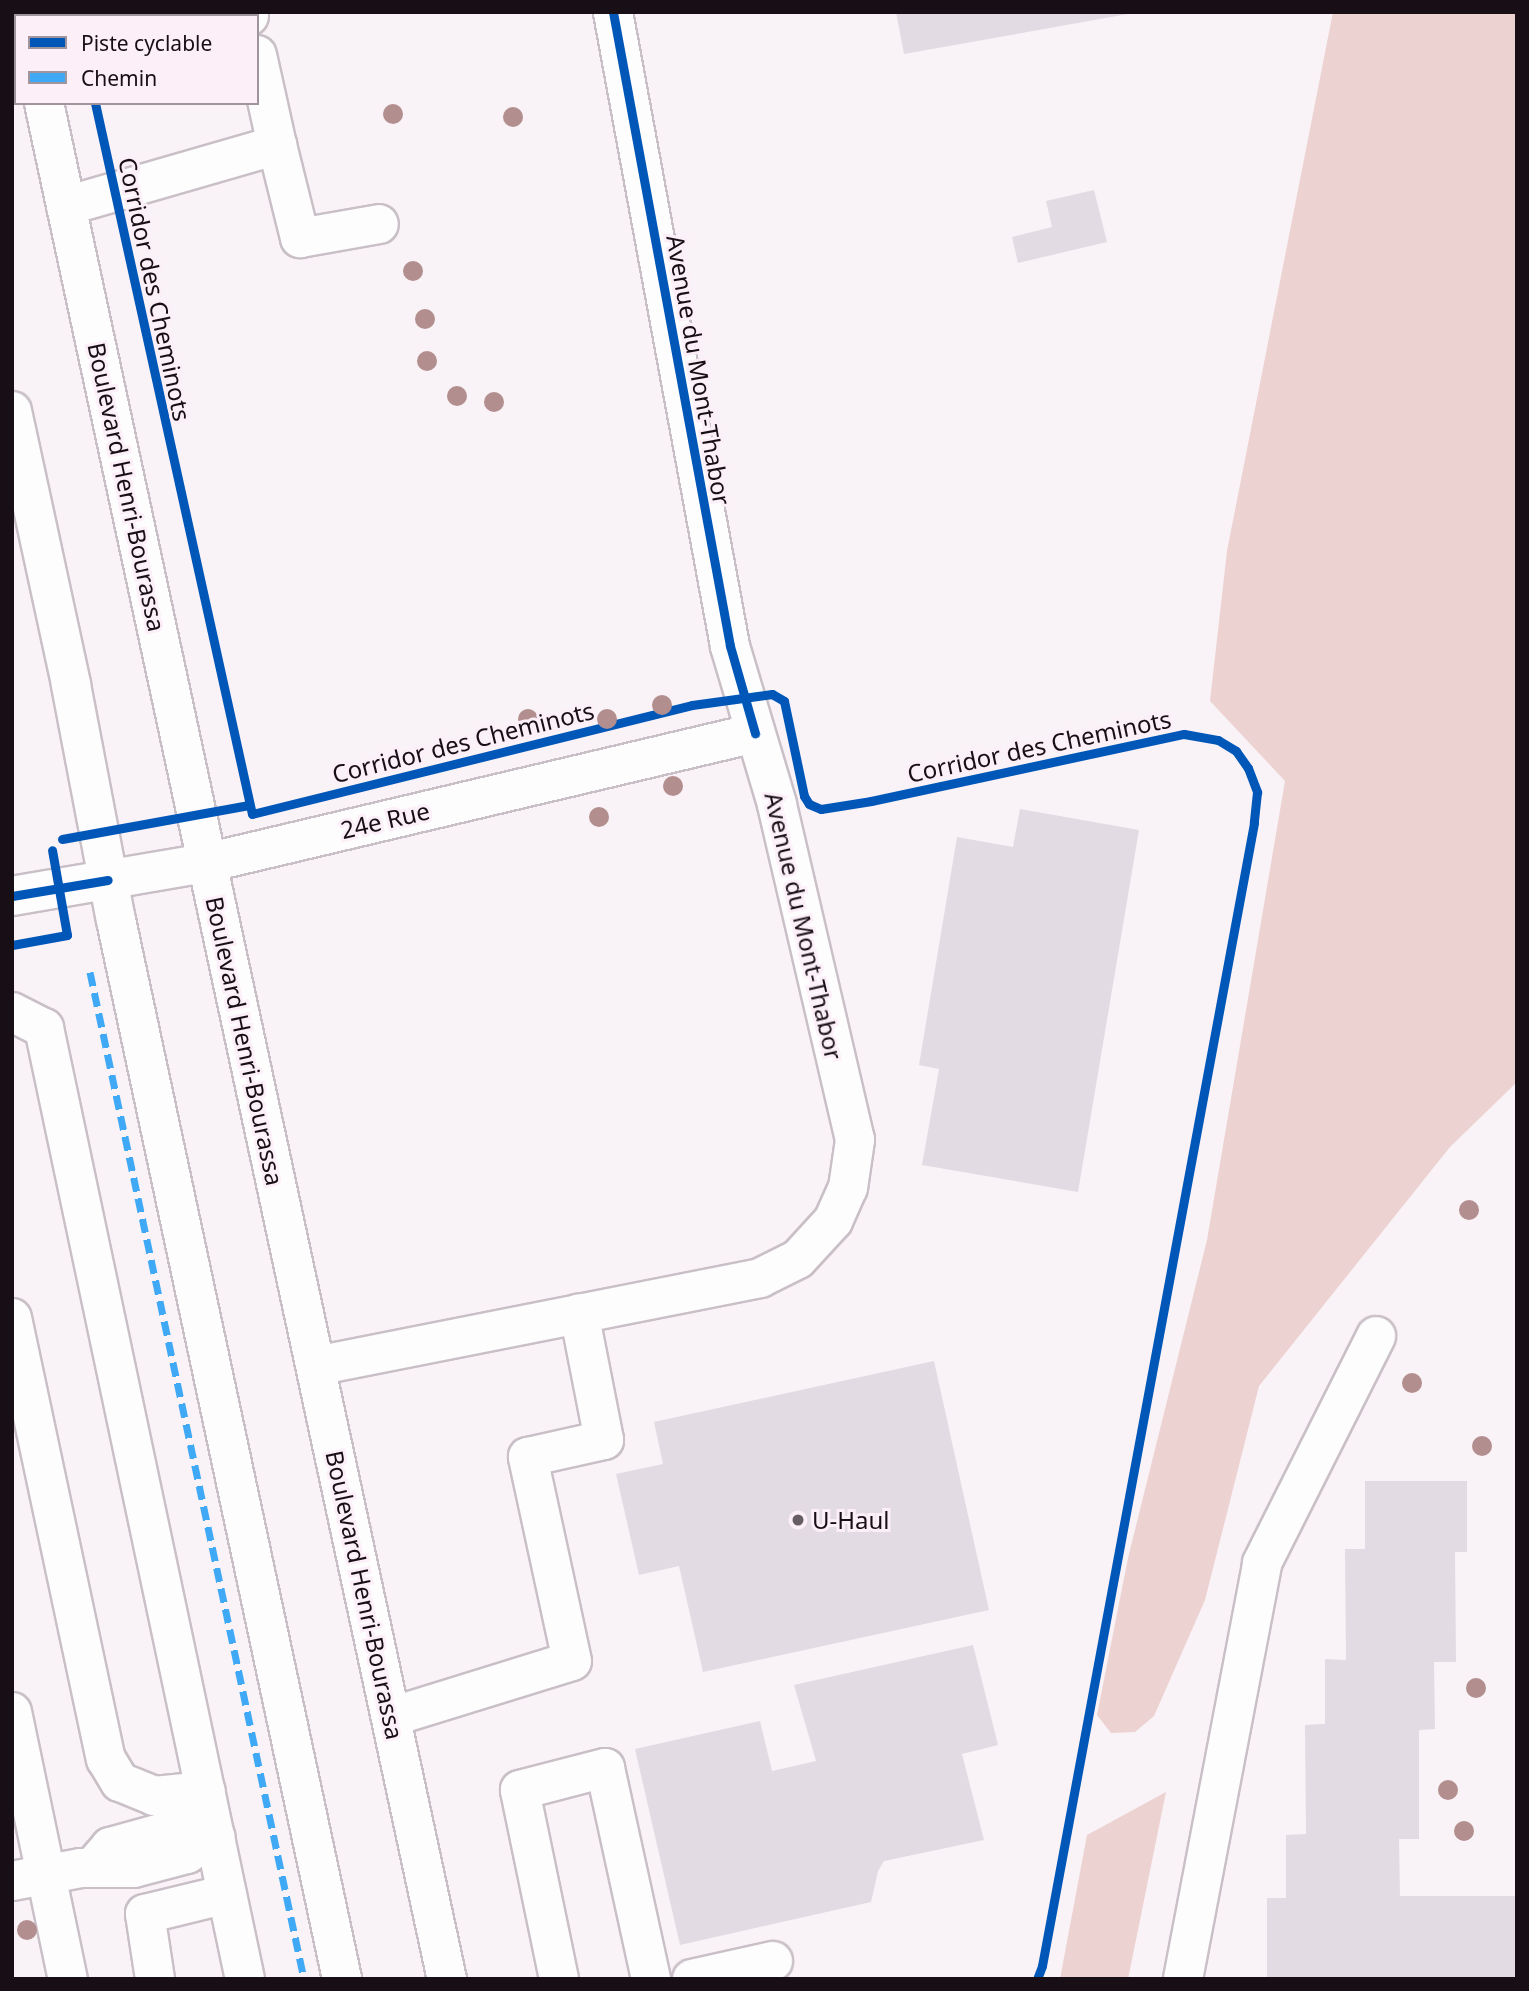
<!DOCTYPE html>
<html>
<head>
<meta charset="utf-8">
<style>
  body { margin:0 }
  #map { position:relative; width:1529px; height:1991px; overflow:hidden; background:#f9f2f7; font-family:"Noto Sans",sans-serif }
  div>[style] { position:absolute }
  .green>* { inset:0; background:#ecd2d1 }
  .building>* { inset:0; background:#e2dbe3 }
  .roads { filter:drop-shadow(2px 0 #c9c0c7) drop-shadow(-2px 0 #c9c0c7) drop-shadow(0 2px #c9c0c7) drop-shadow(0 -2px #c9c0c7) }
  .minor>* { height:38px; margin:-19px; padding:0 19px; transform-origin:19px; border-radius:19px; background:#fefdfe }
  .major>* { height:38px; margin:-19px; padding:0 19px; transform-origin:19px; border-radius:19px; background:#fefdfe }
  .quiet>* { height:7px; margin-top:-3.5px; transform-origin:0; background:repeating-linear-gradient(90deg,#3fa9f5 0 14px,transparent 0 21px) }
  .cycleway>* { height:9px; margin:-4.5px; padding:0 4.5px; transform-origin:4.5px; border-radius:4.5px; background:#0057b8 }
  .trees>* { width:20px; height:20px; margin:-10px; border-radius:50%; background:#b38e8e }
  .dots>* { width:19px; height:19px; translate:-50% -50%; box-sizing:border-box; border:4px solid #fceff8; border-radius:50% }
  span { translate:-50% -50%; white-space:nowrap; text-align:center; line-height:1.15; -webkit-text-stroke:6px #fceff8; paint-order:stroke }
  .street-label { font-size:24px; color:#180e15 }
  .poi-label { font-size:24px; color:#180e15 }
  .left { translate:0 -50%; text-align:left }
  .frame { position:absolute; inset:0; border:14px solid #180e15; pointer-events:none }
  .legend { position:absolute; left:14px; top:14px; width:245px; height:91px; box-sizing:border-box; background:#fceff8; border:2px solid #a1959d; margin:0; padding:9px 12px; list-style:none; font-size:21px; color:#180e15 }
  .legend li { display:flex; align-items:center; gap:14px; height:35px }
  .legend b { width:35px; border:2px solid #a1959d }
</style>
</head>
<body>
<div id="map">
  <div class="green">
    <i style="clip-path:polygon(1333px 12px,1517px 12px,1517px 1082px,1450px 1147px,1259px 1386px,1205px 1600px,1154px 1716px,1135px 1732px,1111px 1733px,1097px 1715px,1128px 1558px,1207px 1240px,1285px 781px,1210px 701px,1227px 551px)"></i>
    <i style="clip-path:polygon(1166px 1792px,1128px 1979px,1060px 1979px,1087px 1835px)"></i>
  </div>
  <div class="building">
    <i style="clip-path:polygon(896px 12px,1128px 12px,1128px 14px,904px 54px)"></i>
    <i style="clip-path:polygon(1094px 190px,1107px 242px,1018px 263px,1012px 237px,1052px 227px,1046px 201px)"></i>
    <i style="clip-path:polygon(1020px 809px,1139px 830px,1078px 1192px,922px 1165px,939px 1069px,919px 1065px,957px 837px,1013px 847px)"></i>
    <i style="clip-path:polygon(934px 1361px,989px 1610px,703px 1672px,679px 1566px,639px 1575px,616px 1474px,663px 1464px,654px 1422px)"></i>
    <i style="clip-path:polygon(1365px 1481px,1467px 1481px,1467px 1552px,1455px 1552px,1456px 1662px,1434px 1662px,1435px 1729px,1419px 1730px,1419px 1839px,1399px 1839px,1400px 1896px,1517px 1896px,1517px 1979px,1267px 1979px,1267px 1898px,1286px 1898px,1286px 1835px,1306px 1834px,1305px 1725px,1325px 1724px,1325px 1659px,1346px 1660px,1345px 1549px,1365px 1549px)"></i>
    <i style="clip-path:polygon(973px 1645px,998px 1745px,962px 1754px,984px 1840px,884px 1861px,878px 1871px,871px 1902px,680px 1945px,635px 1749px,760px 1721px,772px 1771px,816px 1761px,794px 1685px)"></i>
  </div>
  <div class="roads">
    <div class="minor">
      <i style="left:248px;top:12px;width:4px;rotate:76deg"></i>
      <i style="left:257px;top:55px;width:92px;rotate:77.5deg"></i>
      <i style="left:66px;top:206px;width:220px;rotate:-16.1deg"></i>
      <i style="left:277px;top:145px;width:96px;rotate:76.1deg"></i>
      <i style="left:300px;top:238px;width:80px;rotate:-10deg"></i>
      <i style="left:12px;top:896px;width:197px;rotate:-9.7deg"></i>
      <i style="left:206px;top:863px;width:564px;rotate:-13.32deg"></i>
      <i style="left:12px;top:1012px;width:36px;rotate:27deg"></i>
      <i style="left:44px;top:1028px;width:972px;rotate:78.07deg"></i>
      <i style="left:12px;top:1318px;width:451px;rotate:78deg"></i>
      <i style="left:106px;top:1759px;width:27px;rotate:59deg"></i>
      <i style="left:120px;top:1782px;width:37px;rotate:22deg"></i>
      <i style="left:154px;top:1796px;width:52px;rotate:-5.5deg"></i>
      <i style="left:316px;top:1366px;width:453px;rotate:-11.2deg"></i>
      <i style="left:760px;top:1278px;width:42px;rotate:-26.6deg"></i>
      <i style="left:798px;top:1259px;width:52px;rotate:-47.4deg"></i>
      <i style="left:833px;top:1221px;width:36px;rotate:-66deg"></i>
      <i style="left:848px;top:1188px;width:49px;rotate:-81.7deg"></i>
      <i style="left:855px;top:1140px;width:345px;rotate:-103.1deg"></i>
      <i style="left:777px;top:804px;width:165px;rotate:-106.6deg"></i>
      <i style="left:730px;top:646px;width:645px;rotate:-100.46deg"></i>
      <i style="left:12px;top:1712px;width:273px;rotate:78.2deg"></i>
      <i style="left:391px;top:1717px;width:189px;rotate:-17.2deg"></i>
      <i style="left:572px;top:1661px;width:209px;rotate:-102.2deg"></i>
      <i style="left:528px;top:1457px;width:78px;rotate:-12.6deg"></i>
      <i style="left:604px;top:1440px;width:129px;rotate:-101.1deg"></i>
      <i style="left:92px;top:1868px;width:28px;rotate:-49deg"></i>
      <i style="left:110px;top:1847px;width:60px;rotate:-15.4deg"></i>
      <i style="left:168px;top:1831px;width:21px;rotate:-11deg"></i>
      <i style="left:189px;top:1827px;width:21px;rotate:39deg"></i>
      <i style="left:12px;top:1881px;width:70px;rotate:-10.7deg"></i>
      <i style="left:81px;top:1868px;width:53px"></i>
      <i style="left:134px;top:1868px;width:55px;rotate:-14.8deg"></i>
      <i style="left:187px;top:1854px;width:23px;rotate:-38deg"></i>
      <i style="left:205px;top:1840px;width:11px;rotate:-15deg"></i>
      <i style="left:155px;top:1979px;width:66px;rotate:-98.7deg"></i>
      <i style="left:145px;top:1914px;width:84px;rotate:-13.7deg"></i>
      <i style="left:559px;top:1979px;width:193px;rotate:-101.7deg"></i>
      <i style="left:520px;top:1790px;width:88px;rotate:-14.5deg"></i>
      <i style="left:605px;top:1768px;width:216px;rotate:77.7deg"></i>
      <i style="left:692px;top:1979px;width:83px;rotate:-12.5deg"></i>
      <i style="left:1183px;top:1979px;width:423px;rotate:-79.2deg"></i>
      <i style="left:1262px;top:1563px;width:254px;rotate:-63.3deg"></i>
    </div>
    <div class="major">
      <i style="left:24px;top:12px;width:4px;rotate:76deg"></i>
      <i style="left:44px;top:103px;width:1919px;rotate:77.88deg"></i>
      <i style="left:12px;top:411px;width:280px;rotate:77.8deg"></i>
      <i style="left:71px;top:685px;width:239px;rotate:79.2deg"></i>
      <i style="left:116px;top:920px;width:1083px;rotate:77.95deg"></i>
    </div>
  </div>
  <div class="quiet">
    <i style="left:90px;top:972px;width:1029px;rotate:78deg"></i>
  </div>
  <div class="cycleway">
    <i style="left:613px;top:12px;width:645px;rotate:79.54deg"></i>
    <i style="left:730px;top:646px;width:91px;rotate:74deg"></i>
    <i style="left:95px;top:103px;width:728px;rotate:77.55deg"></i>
    <i style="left:252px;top:814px;width:453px;rotate:-13.9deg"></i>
    <i style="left:692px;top:705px;width:81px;rotate:-7.8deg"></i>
    <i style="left:772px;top:694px;width:14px;rotate:30deg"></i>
    <i style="left:784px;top:701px;width:97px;rotate:78.1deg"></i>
    <i style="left:804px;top:796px;width:9px;rotate:58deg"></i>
    <i style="left:809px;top:804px;width:13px;rotate:23deg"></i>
    <i style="left:821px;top:809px;width:51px;rotate:-9.1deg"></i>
    <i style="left:871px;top:801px;width:320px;rotate:-12.1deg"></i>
    <i style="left:1184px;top:734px;width:35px;rotate:10deg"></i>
    <i style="left:1218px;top:740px;width:21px;rotate:31deg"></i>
    <i style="left:1236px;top:751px;width:21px;rotate:55deg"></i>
    <i style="left:1248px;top:768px;width:26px;rotate:69deg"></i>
    <i style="left:1257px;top:792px;width:31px;rotate:96deg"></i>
    <i style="left:1254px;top:823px;width:1162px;rotate:100.51deg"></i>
    <i style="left:1042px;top:1966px;width:14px;rotate:111deg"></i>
    <i style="left:62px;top:839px;width:190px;rotate:-10.3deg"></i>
    <i style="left:12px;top:896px;width:97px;rotate:-9.5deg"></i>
    <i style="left:12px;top:945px;width:56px;rotate:-10.3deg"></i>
    <i style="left:67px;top:935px;width:86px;rotate:-100deg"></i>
  </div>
  <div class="trees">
    <i style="left:393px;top:114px"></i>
    <i style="left:513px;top:117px"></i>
    <i style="left:413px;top:271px"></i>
    <i style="left:425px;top:319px"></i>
    <i style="left:427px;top:361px"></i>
    <i style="left:457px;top:396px"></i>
    <i style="left:494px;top:402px"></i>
    <i style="left:662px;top:705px"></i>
    <i style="left:528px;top:719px"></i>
    <i style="left:607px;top:719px"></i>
    <i style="left:673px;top:786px"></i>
    <i style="left:599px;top:817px"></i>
    <i style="left:1469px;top:1210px"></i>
    <i style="left:1412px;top:1383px"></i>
    <i style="left:1482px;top:1446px"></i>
    <i style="left:1476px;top:1688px"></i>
    <i style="left:1448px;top:1790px"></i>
    <i style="left:1464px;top:1831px"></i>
    <i style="left:27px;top:1930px"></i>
  </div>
  <div class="dots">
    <i style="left:798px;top:1520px;background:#675e64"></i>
  </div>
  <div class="street-label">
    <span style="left:155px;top:289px;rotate:78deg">Corridor des Cheminots</span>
    <span style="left:699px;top:370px;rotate:80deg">Avenue du Mont-Thabor</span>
    <span style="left:127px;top:487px;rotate:78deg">Boulevard Henri-Bourassa</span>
    <span style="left:463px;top:742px;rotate:-14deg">Corridor des Cheminots</span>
    <span style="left:1039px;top:746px;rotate:-12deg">Corridor des Cheminots</span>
    <span style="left:385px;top:820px;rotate:-13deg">24e Rue</span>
    <span style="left:804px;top:926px;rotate:77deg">Avenue du Mont-Thabor</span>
    <span style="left:245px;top:1041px;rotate:78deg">Boulevard Henri-Bourassa</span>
    <span style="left:365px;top:1595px;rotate:78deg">Boulevard Henri-Bourassa</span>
  </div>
  <div class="poi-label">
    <span class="left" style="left:812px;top:1520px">U-Haul</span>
  </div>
  <div class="frame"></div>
  <ul class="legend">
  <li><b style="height:9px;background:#0057b8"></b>Piste cyclable</li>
  <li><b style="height:9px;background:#3fa9f5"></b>Chemin</li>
  </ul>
</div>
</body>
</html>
